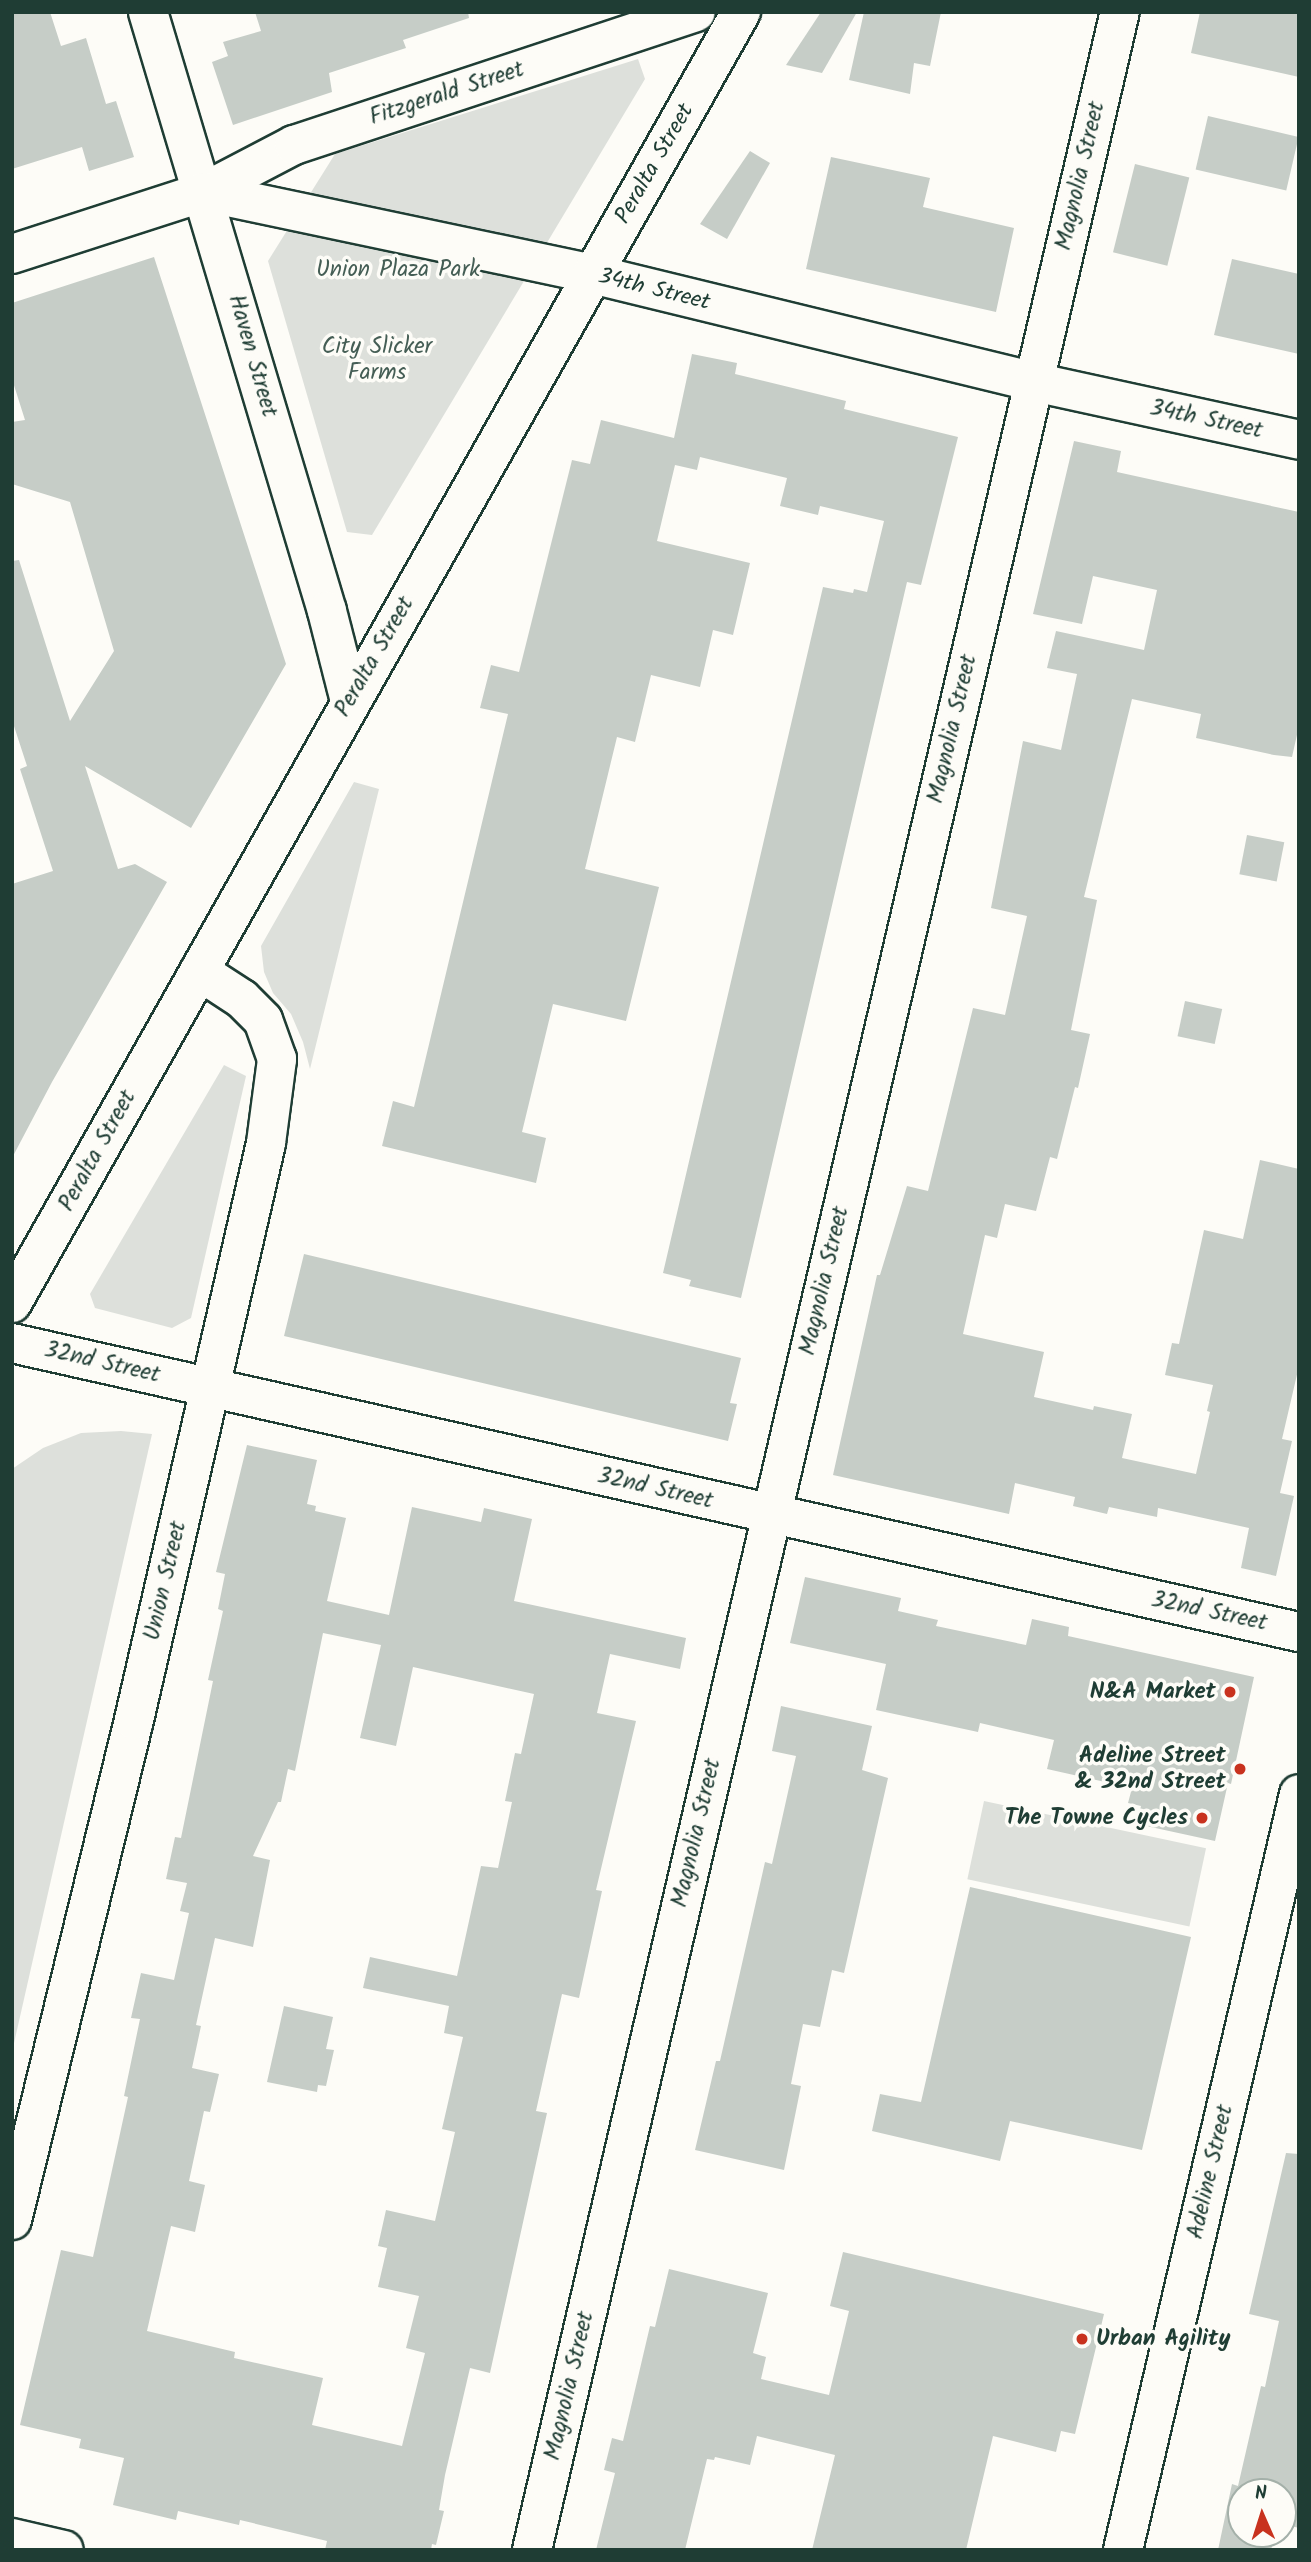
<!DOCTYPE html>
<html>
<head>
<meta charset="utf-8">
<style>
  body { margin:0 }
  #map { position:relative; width:1311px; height:2562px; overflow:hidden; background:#fdfcf7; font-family:Kalam,sans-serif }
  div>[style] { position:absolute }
  .green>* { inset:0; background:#dde0db; transform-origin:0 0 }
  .building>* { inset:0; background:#c6cdc7; transform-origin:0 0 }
  .roads { filter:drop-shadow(2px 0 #1f3d34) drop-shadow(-2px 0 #1f3d34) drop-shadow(0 2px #1f3d34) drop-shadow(0 -2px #1f3d34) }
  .street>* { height:38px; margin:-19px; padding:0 19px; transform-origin:19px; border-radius:19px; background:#fdfcf7 }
  .secondary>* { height:38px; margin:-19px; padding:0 19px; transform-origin:19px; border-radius:19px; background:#fdfcf7 }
  .dots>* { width:19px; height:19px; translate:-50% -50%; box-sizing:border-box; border:4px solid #fdfcf7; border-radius:50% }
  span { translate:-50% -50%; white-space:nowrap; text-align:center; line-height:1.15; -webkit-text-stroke:7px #fdfcf7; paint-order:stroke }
  .street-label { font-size:23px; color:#1f3d34 }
  .park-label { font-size:23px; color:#455e55 }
  .poi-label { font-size:23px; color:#1f3d34; font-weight:700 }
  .right { translate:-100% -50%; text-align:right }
  .left { translate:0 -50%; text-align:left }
  .frame { position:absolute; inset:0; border:14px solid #1f3d34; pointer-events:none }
  .north { position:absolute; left:1227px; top:2478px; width:70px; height:70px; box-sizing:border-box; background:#fdfcf7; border:2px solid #a4b0a9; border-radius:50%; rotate:357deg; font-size:19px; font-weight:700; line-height:28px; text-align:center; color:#1f3d34 }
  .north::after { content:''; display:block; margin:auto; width:24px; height:32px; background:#c8321e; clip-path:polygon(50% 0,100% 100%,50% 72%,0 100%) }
</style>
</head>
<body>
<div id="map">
  <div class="green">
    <i style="clip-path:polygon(638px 59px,645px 79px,372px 535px,347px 532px,268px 261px,335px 154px)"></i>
    <i style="clip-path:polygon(354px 782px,379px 789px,310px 1069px,303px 1042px,291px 1014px,273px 993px,264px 972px,261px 946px)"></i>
    <i style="clip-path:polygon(224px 1065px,246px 1076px,191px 1318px,172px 1328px,95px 1308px,90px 1294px)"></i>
    <i style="clip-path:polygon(121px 1431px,152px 1434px,12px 2052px,12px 1469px,43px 1448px,81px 1433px)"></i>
    <i style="left:984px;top:1801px;width:227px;height:80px;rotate:12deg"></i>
  </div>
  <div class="building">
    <i style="clip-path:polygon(12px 12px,50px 12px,61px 46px,86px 38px,106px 104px,116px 101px,134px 157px,89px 171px,82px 147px,12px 169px)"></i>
    <i style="clip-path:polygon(255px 12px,468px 12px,469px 18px,403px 40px,406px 48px,329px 73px,332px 92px,233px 125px,212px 62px,228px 56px,223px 42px,261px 31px)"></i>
    <i style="clip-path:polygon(821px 12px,857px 12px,822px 73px,786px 65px)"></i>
    <i style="clip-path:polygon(864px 12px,941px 12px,930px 66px,914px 63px,910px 94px,849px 80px)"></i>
    <i style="clip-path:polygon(1200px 12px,1299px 12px,1299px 77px,1191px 53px)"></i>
    <i style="left:1208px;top:116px;width:93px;height:55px;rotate:13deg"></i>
    <i style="clip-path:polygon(750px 151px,770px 163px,727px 239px,700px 224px)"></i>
    <i style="clip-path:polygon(831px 157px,930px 178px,923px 207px,1014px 228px,996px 312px,806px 269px)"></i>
    <i style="left:1135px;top:164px;width:56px;height:91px;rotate:14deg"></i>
    <i style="clip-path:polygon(154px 257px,286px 664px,191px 828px,85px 766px,118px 869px,135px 864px,167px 882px,52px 1082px,12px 1158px,12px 884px,53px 871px,20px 769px,27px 766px,12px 720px,12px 561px,19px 560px,70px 721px,114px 651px,70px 502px,12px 484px,12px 422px,25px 420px,12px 379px,12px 303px)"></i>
    <i style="clip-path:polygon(1232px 259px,1299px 274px,1299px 354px,1214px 335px)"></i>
    <i style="clip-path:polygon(692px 354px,737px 363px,735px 374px,846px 401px,844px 409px,958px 437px,921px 585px,907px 582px,741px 1298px,689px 1286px,691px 1280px,663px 1273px,823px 587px,853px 593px,854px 589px,867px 592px,884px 521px,820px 506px,818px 515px,780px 506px,787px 478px,700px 457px,697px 470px,675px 465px,657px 541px,750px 563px,733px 635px,713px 630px,700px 687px,651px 675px,635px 742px,617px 737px,585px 869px,659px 887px,626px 1021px,553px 1004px,522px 1132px,546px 1138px,536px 1183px,382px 1146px,393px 1101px,414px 1107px,508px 714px,480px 708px,491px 665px,519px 672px,572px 460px,590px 464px,601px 420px,674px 438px)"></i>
    <i style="clip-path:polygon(1074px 441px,1121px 451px,1117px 472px,1299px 512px,1299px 726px,1292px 757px,1274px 755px,1196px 738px,1201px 714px,1132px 699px,1084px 897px,1097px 900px,1071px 1030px,1090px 1034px,1078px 1088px,1075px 1087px,1057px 1159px,1050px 1157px,1036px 1211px,1005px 1204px,997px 1238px,985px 1235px,963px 1334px,1044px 1352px,1034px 1397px,1093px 1410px,1094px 1406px,1132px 1414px,1122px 1458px,1196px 1474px,1210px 1412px,1207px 1411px,1213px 1385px,1165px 1375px,1172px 1343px,1179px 1344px,1204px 1230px,1243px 1239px,1260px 1160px,1299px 1169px,1299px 1366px,1282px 1439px,1292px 1441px,1280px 1493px,1294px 1496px,1276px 1576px,1241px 1568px,1249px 1528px,1158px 1508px,1157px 1517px,1109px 1507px,1107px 1514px,1073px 1506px,1075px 1497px,1015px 1483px,1009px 1514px,833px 1475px,877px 1275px,880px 1275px,907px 1186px,928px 1191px,973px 1008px,1005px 1015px,1027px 916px,991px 908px,1023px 741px,1061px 750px,1077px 674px,1047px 668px,1056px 631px,1144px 650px,1157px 590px,1093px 576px,1082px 624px,1033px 614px)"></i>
    <i style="left:1247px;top:835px;width:38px;height:40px;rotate:11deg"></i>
    <i style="left:1185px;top:1001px;width:38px;height:36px;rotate:12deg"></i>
    <i style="clip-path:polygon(304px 1254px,741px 1358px,730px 1403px,737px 1404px,728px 1441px,284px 1336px)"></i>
    <i style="clip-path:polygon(evenodd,247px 1445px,317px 1460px,307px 1504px,316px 1506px,315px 1511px,346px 1518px,327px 1601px,389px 1615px,412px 1507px,481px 1522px,484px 1508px,532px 1519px,514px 1601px,686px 1638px,680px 1669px,610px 1654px,597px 1713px,636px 1721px,596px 1890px,602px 1891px,579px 1998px,562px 1994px,536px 2111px,547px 2113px,490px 2373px,470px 2368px,445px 2475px,439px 2510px,444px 2511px,436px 2545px,432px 2544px,431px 2550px,325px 2550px,327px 2541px,240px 2520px,239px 2525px,178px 2511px,176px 2520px,113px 2505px,124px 2458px,79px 2448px,81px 2439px,20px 2425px,61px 2250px,93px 2257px,128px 2097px,124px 2096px,140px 2019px,131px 2018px,141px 1973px,174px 1980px,189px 1913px,180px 1911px,187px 1883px,166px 1879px,175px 1837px,181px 1838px,213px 1681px,208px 1680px,223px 1611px,218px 1609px,225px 1574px,216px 1572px,247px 1445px,323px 1633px,381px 1645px,360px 1738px,396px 1746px,413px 1667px,534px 1694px,521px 1754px,515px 1753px,505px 1801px,512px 1802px,498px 1868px,481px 1866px,457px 1976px,370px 1957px,363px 1988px,449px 2006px,444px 2033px,463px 2037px,442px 2129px,455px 2132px,435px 2221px,386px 2210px,378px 2246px,387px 2248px,378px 2287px,419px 2296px,406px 2348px,425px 2353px,402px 2446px,312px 2425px,323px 2378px,234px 2358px,235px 2352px,147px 2331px,171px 2226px,195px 2232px,205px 2185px,189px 2181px,204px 2111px,210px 2112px,219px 2074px,192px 2068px,201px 2026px,196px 2025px,215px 1938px,253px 1947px,270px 1860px,253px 1856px,278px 1802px,281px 1802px,288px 1769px,295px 1771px,323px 1633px)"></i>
    <i style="clip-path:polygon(805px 1577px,901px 1598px,898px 1611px,938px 1620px,936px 1626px,1026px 1645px,1032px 1619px,1069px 1627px,1068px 1636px,1254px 1677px,1231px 1784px,1228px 1783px,1215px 1841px,1137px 1824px,1141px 1806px,1128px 1803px,1132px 1788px,1047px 1769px,1054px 1740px,980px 1723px,978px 1732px,876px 1710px,886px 1664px,790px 1643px)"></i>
    <i style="clip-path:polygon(781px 1706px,872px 1726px,862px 1770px,888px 1778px,844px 1973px,832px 1970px,820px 2027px,803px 2024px,791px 2084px,801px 2086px,784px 2170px,695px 2150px,716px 2061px,720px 2061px,765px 1862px,772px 1864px,796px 1756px,772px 1751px)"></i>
    <i style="clip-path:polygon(970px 1887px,1191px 1937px,1142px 2150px,1010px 2121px,1000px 2161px,872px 2131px,880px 2094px,921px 2102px)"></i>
    <i style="clip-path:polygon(284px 2006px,333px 2017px,326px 2049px,334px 2050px,326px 2086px,318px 2085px,317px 2092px,267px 2082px)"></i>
    <i style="clip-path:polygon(1286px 2153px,1299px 2154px,1299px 2528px,1283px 2524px,1283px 2492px,1241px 2492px,1241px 2534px,1275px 2534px,1271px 2550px,1218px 2550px,1232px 2484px,1238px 2486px,1261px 2386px,1265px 2387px,1279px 2321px,1249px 2314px)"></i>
    <i style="clip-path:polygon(843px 2252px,1104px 2314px,1075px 2434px,1061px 2431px,1056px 2452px,993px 2436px,966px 2550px,812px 2550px,835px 2455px,757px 2436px,750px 2465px,715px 2457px,714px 2460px,707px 2459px,685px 2550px,596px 2550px,615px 2473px,604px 2470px,612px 2438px,623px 2441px,650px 2326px,655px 2327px,669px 2269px,768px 2293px,753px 2353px,766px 2357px,761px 2379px,829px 2395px,849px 2311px,830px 2306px)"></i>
  </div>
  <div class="roads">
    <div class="street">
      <i style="left:148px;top:12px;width:625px;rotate:73.36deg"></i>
      <i style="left:327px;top:611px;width:93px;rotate:75.7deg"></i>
      <i style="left:204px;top:192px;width:102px;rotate:-27.6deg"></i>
      <i style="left:294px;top:145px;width:423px;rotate:-18.3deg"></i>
      <i style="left:12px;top:254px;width:202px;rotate:-17.9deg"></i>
      <i style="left:204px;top:192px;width:397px;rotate:11.9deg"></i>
      <i style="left:592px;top:274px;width:455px;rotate:13.7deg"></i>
      <i style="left:1034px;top:382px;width:271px;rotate:12.3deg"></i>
      <i style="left:12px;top:1343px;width:1319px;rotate:12.66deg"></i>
      <i style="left:12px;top:2220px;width:515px;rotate:-76.29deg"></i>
      <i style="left:134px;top:1720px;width:592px;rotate:-77.11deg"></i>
      <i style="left:266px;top:1143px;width:85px;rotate:-82.5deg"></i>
      <i style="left:277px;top:1059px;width:41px;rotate:-109.7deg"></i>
      <i style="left:263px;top:1020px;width:30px;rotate:-135deg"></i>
      <i style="left:242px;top:999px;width:51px;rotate:-146.9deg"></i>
      <i style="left:12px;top:2538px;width:53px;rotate:13deg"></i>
      <i style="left:532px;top:2550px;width:2605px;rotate:-76.96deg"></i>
    </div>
    <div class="secondary">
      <i style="left:12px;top:1303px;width:1483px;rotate:-60.55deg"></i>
      <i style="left:1123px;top:2550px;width:776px;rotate:-76.89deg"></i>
    </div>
  </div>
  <div class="dots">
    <i style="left:1230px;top:1692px;background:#c8321e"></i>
    <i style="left:1240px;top:1769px;background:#c8321e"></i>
    <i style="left:1202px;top:1818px;background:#c8321e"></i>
    <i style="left:1082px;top:2339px;background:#c8321e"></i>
  </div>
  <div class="street-label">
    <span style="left:447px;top:94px;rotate:-18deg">Fitzgerald Street</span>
    <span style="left:655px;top:164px;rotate:-60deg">Peralta Street</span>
    <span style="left:1081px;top:176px;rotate:-77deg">Magnolia Street</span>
    <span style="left:654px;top:290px;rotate:14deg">34th Street</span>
    <span style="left:252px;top:356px;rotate:74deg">Haven Street</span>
    <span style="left:1206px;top:420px;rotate:12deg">34th Street</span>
    <span style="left:375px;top:657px;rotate:-60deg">Peralta Street</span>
    <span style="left:953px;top:729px;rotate:-77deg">Magnolia Street</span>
    <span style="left:98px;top:1151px;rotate:-61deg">Peralta Street</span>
    <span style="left:825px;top:1281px;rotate:-77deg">Magnolia Street</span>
    <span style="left:102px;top:1363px;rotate:13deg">32nd Street</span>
    <span style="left:655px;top:1489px;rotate:13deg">32nd Street</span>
    <span style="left:166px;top:1581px;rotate:-77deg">Union Street</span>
    <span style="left:1209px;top:1612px;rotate:12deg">32nd Street</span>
    <span style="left:697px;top:1833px;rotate:-77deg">Magnolia Street</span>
    <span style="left:1211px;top:2172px;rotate:-77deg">Adeline Street</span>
    <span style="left:570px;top:2386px;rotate:-77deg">Magnolia Street</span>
  </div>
  <div class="park-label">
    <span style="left:398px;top:270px">Union Plaza Park</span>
    <span style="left:377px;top:360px">City Slicker<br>Farms</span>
  </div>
  <div class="poi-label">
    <span class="right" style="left:1216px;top:1692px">N&amp;A Market</span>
    <span class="right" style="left:1226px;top:1769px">Adeline Street<br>&amp; 32nd Street</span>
    <span class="right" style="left:1188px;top:1818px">The Towne Cycles</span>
    <span class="left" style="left:1096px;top:2339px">Urban Agility</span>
  </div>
  <div class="frame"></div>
  <div class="north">N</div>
</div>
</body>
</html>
